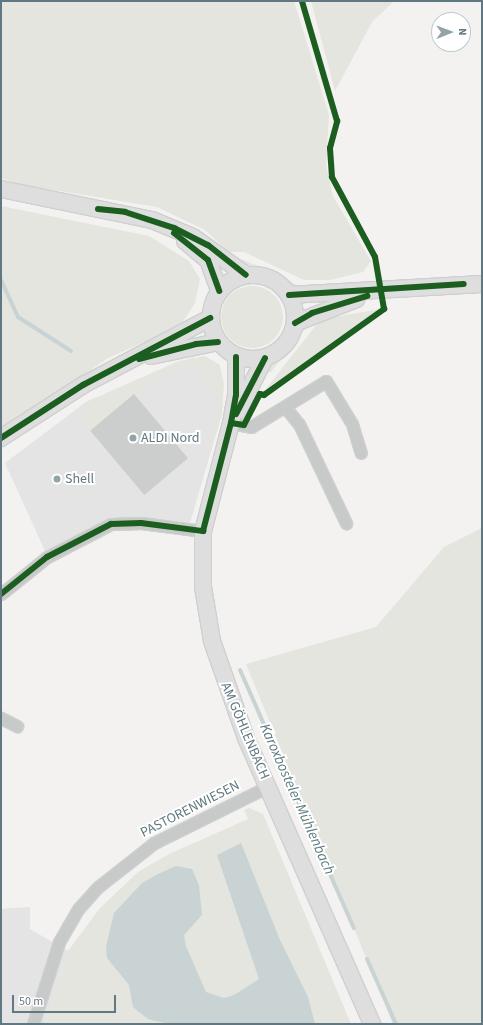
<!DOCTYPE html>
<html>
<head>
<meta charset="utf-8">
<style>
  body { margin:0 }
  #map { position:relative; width:483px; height:1025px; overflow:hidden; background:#f3f2f0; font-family:"Source Sans 3",sans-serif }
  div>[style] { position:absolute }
  .built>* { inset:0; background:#e3e4e3 }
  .green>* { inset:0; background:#e3e5de }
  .round { border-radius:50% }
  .water>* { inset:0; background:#c9d3d4 }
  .stream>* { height:4px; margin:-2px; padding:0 2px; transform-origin:2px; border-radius:2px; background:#c9d3d4 }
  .building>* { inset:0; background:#cccdcd; transform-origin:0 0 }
  .roads { filter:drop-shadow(1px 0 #ced0cf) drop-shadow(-1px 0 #ced0cf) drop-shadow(0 1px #ced0cf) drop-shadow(0 -1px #ced0cf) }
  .street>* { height:11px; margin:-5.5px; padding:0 5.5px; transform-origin:5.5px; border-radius:5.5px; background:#c8caca }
  .secondary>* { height:16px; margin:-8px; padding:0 8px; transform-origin:8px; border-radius:8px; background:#dedede }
  .secondary>.ring { margin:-8px; padding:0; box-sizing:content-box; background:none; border:16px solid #dedede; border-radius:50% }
  .cycleway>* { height:6px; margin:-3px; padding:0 3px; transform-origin:3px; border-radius:3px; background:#1b5e20 }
  .dots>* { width:11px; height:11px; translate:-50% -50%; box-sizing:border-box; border:2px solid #fff; border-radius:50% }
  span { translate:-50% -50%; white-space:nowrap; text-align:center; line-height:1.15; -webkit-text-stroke:4px #fff; paint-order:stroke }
  .poi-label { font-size:14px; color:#617882 }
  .left { translate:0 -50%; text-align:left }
  .street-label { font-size:14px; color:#617882 }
  .water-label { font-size:15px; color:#5d7b7f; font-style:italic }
  .frame { position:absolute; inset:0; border:2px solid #617882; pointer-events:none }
  .north { position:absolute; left:431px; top:12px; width:40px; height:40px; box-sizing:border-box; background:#fff; border:1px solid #c0c9cd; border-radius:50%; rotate:89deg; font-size:11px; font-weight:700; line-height:16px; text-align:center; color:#617882 }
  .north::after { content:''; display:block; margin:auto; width:14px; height:18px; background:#94a3a8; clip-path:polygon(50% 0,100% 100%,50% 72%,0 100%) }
  .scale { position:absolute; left:12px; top:995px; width:104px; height:18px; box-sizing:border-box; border:2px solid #617882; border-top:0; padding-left:5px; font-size:12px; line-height:14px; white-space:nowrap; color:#617882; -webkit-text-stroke:3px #fff; paint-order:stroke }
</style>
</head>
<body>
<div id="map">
  <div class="built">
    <i style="clip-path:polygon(194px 357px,222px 401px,222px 414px,190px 523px,141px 517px,110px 519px,45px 551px,5px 463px,86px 402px)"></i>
    <i style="clip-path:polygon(30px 907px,30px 929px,68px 951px,45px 1024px,1px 1024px,1px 909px)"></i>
  </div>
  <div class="green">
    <i style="clip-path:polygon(1px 1px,294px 1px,329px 115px,326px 166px,333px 196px,371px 261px,363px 272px,330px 280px,304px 280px,244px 252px,229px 252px,205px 230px,157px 207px,23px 185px,1px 178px)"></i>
    <i style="clip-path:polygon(311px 1px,394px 1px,372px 22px,335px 91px)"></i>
    <i style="clip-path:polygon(1px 206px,149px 236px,189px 261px,200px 279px,195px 303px,180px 326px,108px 358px,1px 430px)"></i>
    <i style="clip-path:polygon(241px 259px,276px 273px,302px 288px,296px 289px,279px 276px,247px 266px)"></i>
    <i class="round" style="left:221px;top:286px;width:62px;height:62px"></i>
    <i style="clip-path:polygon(380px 309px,265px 390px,317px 324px,334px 317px)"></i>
    <i style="clip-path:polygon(309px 324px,271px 372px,264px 373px,269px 364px,286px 351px,302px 325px)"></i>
    <i style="clip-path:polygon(205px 356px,220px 365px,224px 384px,222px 414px,210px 452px,206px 451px,221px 402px,194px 361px,134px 394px,90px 431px,83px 423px,86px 402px,179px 361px)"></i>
    <i style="clip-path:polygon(482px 528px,482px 1024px,393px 1024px,246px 664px,376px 627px,444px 547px)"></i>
    <i style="clip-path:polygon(249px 808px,263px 814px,351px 1024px,45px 1024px,68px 951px,100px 908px,138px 872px,169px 854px,248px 819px,244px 810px)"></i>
  </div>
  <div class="water">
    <i style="clip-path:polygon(241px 843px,280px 940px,308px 997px,315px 1024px,169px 1024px,148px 1019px,133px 1007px,129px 985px,107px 958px,106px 947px,114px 913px,142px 883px,158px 874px,176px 866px,192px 869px,199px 885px,202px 915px,184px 935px,186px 946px,206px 992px,224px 998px,234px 995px,259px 979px,217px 855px)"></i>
  </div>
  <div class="stream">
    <i style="left:1px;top:280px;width:41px;rotate:65.3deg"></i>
    <i style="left:18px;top:317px;width:63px;rotate:32.7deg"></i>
    <i style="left:240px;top:670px;width:282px;rotate:66.2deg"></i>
    <i style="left:367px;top:959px;width:71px;rotate:66deg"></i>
  </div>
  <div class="building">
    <i style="left:134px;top:394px;width:84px;height:57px;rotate:50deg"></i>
  </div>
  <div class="roads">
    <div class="street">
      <i style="left:285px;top:407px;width:22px;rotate:51deg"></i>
      <i style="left:299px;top:424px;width:110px;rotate:64.6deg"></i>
      <i style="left:231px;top:423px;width:20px;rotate:11deg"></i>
      <i style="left:251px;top:427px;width:88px;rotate:-31.5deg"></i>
      <i style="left:326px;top:381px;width:50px;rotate:58.8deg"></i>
      <i style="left:352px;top:424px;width:30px;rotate:73deg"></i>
      <i style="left:1px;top:594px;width:59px;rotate:-38.8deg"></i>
      <i style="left:47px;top:557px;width:72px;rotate:-27.3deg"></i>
      <i style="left:111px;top:524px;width:30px;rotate:-2deg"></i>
      <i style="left:141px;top:523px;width:63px;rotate:7.4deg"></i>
      <i style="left:1px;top:718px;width:18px;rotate:27deg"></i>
      <i style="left:33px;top:1024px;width:86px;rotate:-72.4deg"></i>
      <i style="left:59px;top:942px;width:39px;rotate:-60deg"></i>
      <i style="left:79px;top:908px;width:28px;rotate:-48deg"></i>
      <i style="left:98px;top:887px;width:71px;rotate:-38.2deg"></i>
      <i style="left:154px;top:843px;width:128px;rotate:-26.4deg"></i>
    </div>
    <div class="secondary">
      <i style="left:1px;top:189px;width:154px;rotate:11.6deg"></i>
      <i style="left:152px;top:220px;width:44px;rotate:22.5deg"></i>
      <i style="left:193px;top:237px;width:65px;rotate:35.6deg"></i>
      <i style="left:185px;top:241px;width:30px;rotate:40deg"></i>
      <i style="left:208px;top:260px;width:33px;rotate:70deg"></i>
      <i class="ring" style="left:211px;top:275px;width:68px;height:68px"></i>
      <i style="left:289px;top:295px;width:193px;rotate:-3.3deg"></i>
      <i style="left:295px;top:323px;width:66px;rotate:-21.2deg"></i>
      <i style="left:151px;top:356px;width:68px;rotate:-11.8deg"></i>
      <i style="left:236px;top:357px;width:38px;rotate:90deg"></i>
      <i style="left:236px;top:395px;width:28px;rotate:100deg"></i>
      <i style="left:231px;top:423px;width:112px;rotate:104.5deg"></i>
      <i style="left:203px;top:531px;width:56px;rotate:90deg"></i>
      <i style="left:203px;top:587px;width:55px;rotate:80.5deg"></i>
      <i style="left:212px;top:641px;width:103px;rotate:70.7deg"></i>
      <i style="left:246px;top:738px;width:313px;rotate:66.2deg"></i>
      <i style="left:238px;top:411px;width:59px;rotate:-63deg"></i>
      <i style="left:1px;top:438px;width:98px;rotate:-32.9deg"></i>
      <i style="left:83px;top:385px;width:144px;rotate:-27.8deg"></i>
    </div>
  </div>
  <div class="cycleway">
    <i style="left:98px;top:209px;width:27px;rotate:6deg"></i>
    <i style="left:125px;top:212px;width:52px;rotate:18.1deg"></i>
    <i style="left:174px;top:228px;width:38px;rotate:27deg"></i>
    <i style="left:208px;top:245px;width:48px;rotate:38.3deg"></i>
    <i style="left:174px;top:233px;width:43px;rotate:38.5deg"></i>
    <i style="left:208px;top:260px;width:33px;rotate:70deg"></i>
    <i style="left:289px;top:295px;width:175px;rotate:-3.6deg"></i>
    <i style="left:295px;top:323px;width:20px;rotate:-30deg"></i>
    <i style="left:312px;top:313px;width:58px;rotate:-17.2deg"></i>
    <i style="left:139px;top:359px;width:59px;rotate:-14.7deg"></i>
    <i style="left:196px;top:344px;width:22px;rotate:-5deg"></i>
    <i style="left:236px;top:414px;width:63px;rotate:-62.6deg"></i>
    <i style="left:231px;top:423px;width:13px;rotate:9deg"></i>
    <i style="left:244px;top:425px;width:35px;rotate:-63deg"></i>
    <i style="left:260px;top:394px;width:4px;rotate:14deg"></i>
    <i style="left:264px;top:395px;width:148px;rotate:-35.6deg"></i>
    <i style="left:384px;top:309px;width:53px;rotate:-99.8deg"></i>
    <i style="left:375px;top:257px;width:91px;rotate:-118.3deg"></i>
    <i style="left:332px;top:177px;width:29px;rotate:-94deg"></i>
    <i style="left:330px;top:148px;width:28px;rotate:-75deg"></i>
    <i style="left:337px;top:121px;width:125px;rotate:-106.3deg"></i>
    <i style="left:1px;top:438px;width:98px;rotate:-32.9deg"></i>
    <i style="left:83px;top:385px;width:144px;rotate:-27.8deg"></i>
    <i style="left:1px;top:594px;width:59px;rotate:-38.8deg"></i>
    <i style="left:47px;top:557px;width:72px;rotate:-27.3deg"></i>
    <i style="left:111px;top:524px;width:30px;rotate:-2deg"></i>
    <i style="left:141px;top:523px;width:63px;rotate:7.4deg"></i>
    <i style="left:203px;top:531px;width:112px;rotate:-75.5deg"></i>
    <i style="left:231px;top:423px;width:28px;rotate:-80deg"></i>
    <i style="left:236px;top:395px;width:38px;rotate:-90deg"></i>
  </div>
  <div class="dots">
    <i style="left:133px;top:438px;background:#94a3a8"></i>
    <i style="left:57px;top:479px;background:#94a3a8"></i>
  </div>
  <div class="poi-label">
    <span class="left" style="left:141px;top:438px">ALDI Nord</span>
    <span class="left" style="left:65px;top:479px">Shell</span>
  </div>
  <div class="street-label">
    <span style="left:245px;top:731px;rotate:67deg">AM GÖHLENBACH</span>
    <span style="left:190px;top:809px;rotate:-27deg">PASTORENWIESEN</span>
  </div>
  <div class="water-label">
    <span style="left:297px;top:799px;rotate:66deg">Karoxbosteler Mühlenbach</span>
  </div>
  <div class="frame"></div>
  <div class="north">N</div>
  <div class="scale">50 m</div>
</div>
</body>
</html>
